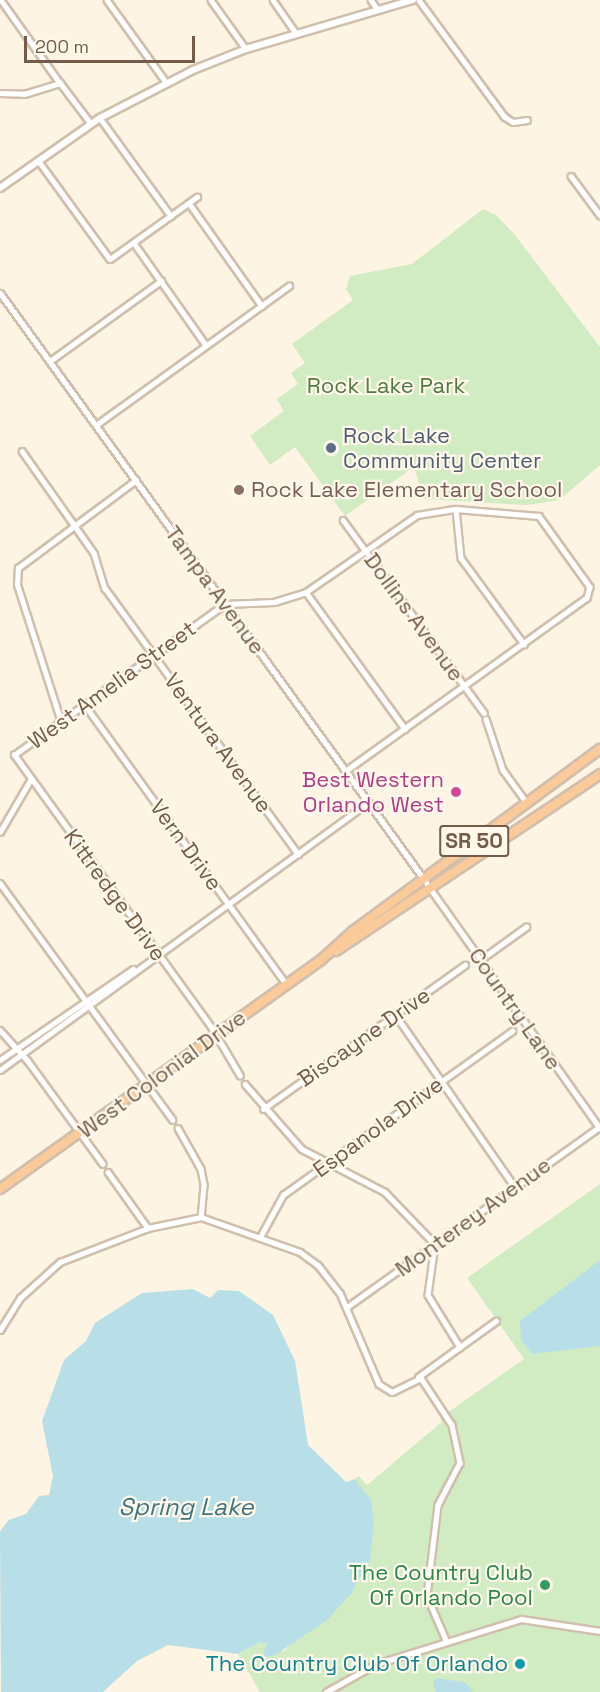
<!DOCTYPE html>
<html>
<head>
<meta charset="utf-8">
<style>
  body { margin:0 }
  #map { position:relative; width:600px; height:1692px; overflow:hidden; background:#fdf4e4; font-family:"Space Grotesk",sans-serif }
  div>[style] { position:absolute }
  .green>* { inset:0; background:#d1ebc2 }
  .water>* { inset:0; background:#b8dee7 }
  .roads { filter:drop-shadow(2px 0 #d1bfad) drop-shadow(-2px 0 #d1bfad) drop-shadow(0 2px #d1bfad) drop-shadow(0 -2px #d1bfad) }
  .minor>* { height:4.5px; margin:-2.25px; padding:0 2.25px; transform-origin:2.25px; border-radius:2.25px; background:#fff }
  .tertiary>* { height:5px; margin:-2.5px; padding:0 2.5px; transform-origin:2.5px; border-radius:2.5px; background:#fff }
  .secondary>* { height:6px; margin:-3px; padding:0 3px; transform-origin:3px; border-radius:3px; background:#fff }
  .trunk>* { height:8px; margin:-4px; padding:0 4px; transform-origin:4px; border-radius:4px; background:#fbca9a }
  .dots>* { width:16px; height:16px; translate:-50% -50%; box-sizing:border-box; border:3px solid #fff8eb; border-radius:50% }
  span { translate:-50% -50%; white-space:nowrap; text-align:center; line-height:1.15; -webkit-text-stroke:4.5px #fff8eb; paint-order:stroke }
  .shield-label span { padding:2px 4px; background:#fff8eb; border:2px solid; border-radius:4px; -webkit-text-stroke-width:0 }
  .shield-label { font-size:21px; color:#765b49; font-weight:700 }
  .park-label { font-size:22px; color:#4f7c41 }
  .service-label { font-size:22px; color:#4e5e75 }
  .left { translate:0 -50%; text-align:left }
  .education-label { font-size:22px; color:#785e54 }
  .street-label { font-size:22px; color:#765b49 }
  .hotel-label { font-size:22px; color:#b23c85 }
  .right { translate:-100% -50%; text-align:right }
  .leisure-label { font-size:22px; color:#27864d }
  .culture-label { font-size:22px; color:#0d838f }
  .water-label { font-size:24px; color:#3f7583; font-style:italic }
  .scale { position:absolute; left:24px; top:36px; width:171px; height:27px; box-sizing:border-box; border:3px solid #765b49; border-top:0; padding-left:8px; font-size:18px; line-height:21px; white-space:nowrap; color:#765b49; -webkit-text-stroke:4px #fff8eb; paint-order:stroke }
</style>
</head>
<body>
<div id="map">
  <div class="green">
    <i style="clip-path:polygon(483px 209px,496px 215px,515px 235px,600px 347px,600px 465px,559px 500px,527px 505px,424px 499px,414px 467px,345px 516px,295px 447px,270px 465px,250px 436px,284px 411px,277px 399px,298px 384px,291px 373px,305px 363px,292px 344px,353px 300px,346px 289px,350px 276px,412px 264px)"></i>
    <i style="clip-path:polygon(600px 1184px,600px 1692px,260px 1692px,238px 1654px,260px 1642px,267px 1644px,266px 1651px,284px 1651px,304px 1631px,321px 1624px,362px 1578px,370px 1561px,374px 1525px,355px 1479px,359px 1476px,367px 1485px,442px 1422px,440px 1418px,524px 1359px,467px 1278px)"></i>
  </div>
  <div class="water">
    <i style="clip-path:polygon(600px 1260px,600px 1346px,532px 1354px,521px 1340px,520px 1321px)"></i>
    <i style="clip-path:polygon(193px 1289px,210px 1298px,218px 1290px,239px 1291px,273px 1315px,295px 1361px,308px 1445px,346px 1482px,355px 1479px,371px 1500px,374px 1525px,370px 1561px,350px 1595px,327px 1620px,274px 1656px,262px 1657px,267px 1644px,260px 1642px,238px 1654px,168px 1645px,137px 1661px,103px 1692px,1px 1692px,0 1531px,9px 1520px,26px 1514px,39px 1496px,49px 1495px,53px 1476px,42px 1421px,64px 1360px,86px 1341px,95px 1323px,142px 1293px)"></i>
    <i style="clip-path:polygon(438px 1678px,466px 1683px,473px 1692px,436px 1692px,433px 1681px)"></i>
  </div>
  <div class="roads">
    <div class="minor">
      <i style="left:1px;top:0;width:102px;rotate:54.6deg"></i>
      <i style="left:107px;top:0;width:101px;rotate:54.3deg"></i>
      <i style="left:211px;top:0;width:60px;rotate:54.5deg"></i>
      <i style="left:273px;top:0;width:40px;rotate:55.1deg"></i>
      <i style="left:371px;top:0;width:12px;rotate:55deg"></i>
      <i style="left:419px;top:0;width:145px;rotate:53.7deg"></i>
      <i style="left:505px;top:117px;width:9px;rotate:32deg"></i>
      <i style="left:513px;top:122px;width:14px;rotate:-8deg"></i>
      <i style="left:100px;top:118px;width:121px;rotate:54.1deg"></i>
      <i style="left:38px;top:160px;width:122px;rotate:54deg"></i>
      <i style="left:110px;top:259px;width:107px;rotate:-35.5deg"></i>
      <i style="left:571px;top:176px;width:49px;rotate:53.4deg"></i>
      <i style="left:189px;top:203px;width:126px;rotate:54.7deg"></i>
      <i style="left:134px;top:243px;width:125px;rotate:54.8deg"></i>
      <i style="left:50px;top:361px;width:137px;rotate:-35.8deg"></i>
      <i style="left:96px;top:425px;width:238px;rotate:-35.8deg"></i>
      <i style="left:22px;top:451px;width:125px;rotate:54.8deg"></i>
      <i style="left:94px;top:553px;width:37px;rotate:73deg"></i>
      <i style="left:105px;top:588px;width:329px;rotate:54deg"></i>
      <i style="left:456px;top:509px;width:49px;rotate:84.2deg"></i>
      <i style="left:461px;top:558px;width:107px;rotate:53.8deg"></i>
      <i style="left:343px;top:520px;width:239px;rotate:53.8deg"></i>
      <i style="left:306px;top:592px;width:169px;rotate:54.1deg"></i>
      <i style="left:85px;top:705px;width:345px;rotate:54.2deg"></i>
      <i style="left:486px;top:719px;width:54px;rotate:71.6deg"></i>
      <i style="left:503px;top:770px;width:39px;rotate:54deg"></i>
      <i style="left:61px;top:722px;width:144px;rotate:-107.8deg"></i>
      <i style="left:17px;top:585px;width:17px;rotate:-87deg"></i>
      <i style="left:18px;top:568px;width:147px;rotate:-36.7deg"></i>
      <i style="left:0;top:832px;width:61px;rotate:-59.7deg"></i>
      <i style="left:0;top:883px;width:293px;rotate:53.9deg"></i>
      <i style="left:430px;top:888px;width:294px;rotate:54.7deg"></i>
      <i style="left:480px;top:960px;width:57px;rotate:-35.7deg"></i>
      <i style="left:395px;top:1014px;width:211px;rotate:55.3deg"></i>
      <i style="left:0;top:1030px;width:42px;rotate:47.9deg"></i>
      <i style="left:28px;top:1061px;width:127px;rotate:53.9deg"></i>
      <i style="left:0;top:1060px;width:161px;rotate:-34.4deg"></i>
      <i style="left:0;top:1070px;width:455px;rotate:-36deg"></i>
      <i style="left:240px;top:1076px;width:57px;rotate:-120.6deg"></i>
      <i style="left:211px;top:1027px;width:336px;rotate:-125.9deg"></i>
      <i style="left:14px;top:755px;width:259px;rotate:-35.6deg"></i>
      <i style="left:225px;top:604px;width:49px;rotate:-2.3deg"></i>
      <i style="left:274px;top:602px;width:34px;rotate:-17deg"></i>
      <i style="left:306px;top:592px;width:135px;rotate:-34.7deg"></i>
      <i style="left:417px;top:515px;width:39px;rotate:-9deg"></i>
      <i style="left:456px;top:509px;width:83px;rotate:4.8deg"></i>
      <i style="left:539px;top:516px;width:87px;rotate:54.3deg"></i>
      <i style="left:590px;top:587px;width:11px;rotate:105deg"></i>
      <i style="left:587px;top:598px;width:297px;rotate:144.3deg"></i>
      <i style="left:245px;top:1084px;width:86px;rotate:48.8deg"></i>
      <i style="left:302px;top:1149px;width:93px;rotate:27.4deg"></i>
      <i style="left:385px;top:1192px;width:72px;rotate:46.1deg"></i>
      <i style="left:435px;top:1244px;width:51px;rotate:97.8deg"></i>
      <i style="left:428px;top:1295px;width:61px;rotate:58.4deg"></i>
      <i style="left:263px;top:1109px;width:248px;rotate:-35.5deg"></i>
      <i style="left:178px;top:1128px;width:47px;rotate:60.7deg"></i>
      <i style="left:201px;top:1169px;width:16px;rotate:79deg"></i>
      <i style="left:204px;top:1185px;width:32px;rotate:95deg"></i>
      <i style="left:108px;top:1172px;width:69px;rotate:54.5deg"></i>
      <i style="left:260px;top:1237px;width:48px;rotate:-61.3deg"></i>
      <i style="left:283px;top:1195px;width:282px;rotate:-35.6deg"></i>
      <i style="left:347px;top:1307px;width:310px;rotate:-35.5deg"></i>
      <i style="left:0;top:1330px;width:38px;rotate:-58deg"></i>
      <i style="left:20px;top:1298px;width:54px;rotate:-42deg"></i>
      <i style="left:60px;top:1262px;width:94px;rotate:-21.1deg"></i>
      <i style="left:148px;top:1228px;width:54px;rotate:-11.7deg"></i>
      <i style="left:201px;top:1217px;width:105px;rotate:19.5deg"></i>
      <i style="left:300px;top:1252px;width:22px;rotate:36deg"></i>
      <i style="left:318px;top:1265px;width:36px;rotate:52deg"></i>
      <i style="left:340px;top:1293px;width:99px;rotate:66.8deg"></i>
      <i style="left:379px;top:1384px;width:15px;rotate:32deg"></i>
      <i style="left:392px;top:1392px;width:32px;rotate:-26deg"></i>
      <i style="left:421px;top:1378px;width:56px;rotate:56.6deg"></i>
      <i style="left:452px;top:1425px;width:39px;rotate:78deg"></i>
      <i style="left:460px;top:1463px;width:47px;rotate:117.6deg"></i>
      <i style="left:438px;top:1505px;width:92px;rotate:96.9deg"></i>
      <i style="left:427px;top:1596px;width:48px;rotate:66.6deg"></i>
      <i style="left:418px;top:1377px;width:96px;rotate:-35.7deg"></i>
      <i style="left:326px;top:1692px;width:57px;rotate:-29.2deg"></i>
      <i style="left:376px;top:1664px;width:152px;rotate:-17.2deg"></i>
      <i style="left:521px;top:1619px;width:80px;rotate:8.6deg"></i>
    </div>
    <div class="tertiary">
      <i style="left:0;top:93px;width:24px;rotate:2deg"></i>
      <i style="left:24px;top:94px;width:38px;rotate:-17deg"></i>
      <i style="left:60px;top:83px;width:51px;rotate:52.9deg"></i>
      <i style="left:0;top:293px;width:734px;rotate:54.14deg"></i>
    </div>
    <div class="secondary">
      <i style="left:0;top:188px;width:122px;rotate:-35deg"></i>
      <i style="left:100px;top:118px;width:105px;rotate:-27.3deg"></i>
      <i style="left:193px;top:70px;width:57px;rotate:-21.6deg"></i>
      <i style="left:246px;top:49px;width:174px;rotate:-16.4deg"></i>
    </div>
    <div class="trunk">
      <i style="left:336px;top:951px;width:318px;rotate:-33.8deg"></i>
      <i style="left:0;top:1189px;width:394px;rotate:-35.5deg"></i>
      <i style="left:321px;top:960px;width:43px;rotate:-42.2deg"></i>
      <i style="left:353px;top:931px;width:307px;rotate:-36.4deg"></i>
    </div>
  </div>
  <div class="dots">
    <i style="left:331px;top:448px;background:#5c6f8a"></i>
    <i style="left:239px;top:490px;background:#8d6e63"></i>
    <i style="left:456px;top:792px;background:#d1479c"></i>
    <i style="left:545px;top:1585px;background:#2e9e5b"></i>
    <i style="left:520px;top:1664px;background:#0f9aa8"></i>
  </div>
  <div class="shield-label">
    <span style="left:474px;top:841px">SR 50</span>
  </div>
  <div class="park-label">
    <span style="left:386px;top:386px">Rock Lake Park</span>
  </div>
  <div class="service-label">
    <span class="left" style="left:343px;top:448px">Rock Lake<br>Community Center</span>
  </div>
  <div class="education-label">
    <span class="left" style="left:251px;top:490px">Rock Lake Elementary School</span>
  </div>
  <div class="street-label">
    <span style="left:215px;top:590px;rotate:54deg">Tampa Avenue</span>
    <span style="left:414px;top:617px;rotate:54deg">Dollins Avenue</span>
    <span style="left:112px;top:685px;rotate:-36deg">West Amelia Street</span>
    <span style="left:218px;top:743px;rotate:54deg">Ventura Avenue</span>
    <span style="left:186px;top:845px;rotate:54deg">Vern Drive</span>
    <span style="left:115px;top:895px;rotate:54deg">Kittredge Drive</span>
    <span style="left:515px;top:1009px;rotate:55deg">Country Lane</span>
    <span style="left:364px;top:1037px;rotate:-35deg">Biscayne Drive</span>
    <span style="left:162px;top:1074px;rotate:-36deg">West Colonial Drive</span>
    <span style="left:378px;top:1127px;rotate:-36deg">Espanola Drive</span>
    <span style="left:473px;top:1217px;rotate:-36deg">Monterey Avenue</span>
  </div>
  <div class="hotel-label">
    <span class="right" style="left:444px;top:792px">Best Western<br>Orlando West</span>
  </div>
  <div class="leisure-label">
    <span class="right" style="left:533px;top:1585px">The Country Club<br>Of Orlando Pool</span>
  </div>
  <div class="culture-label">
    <span class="right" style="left:508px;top:1664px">The Country Club Of Orlando</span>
  </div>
  <div class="water-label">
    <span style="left:186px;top:1507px">Spring Lake</span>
  </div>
  <div class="scale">200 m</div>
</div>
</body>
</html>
